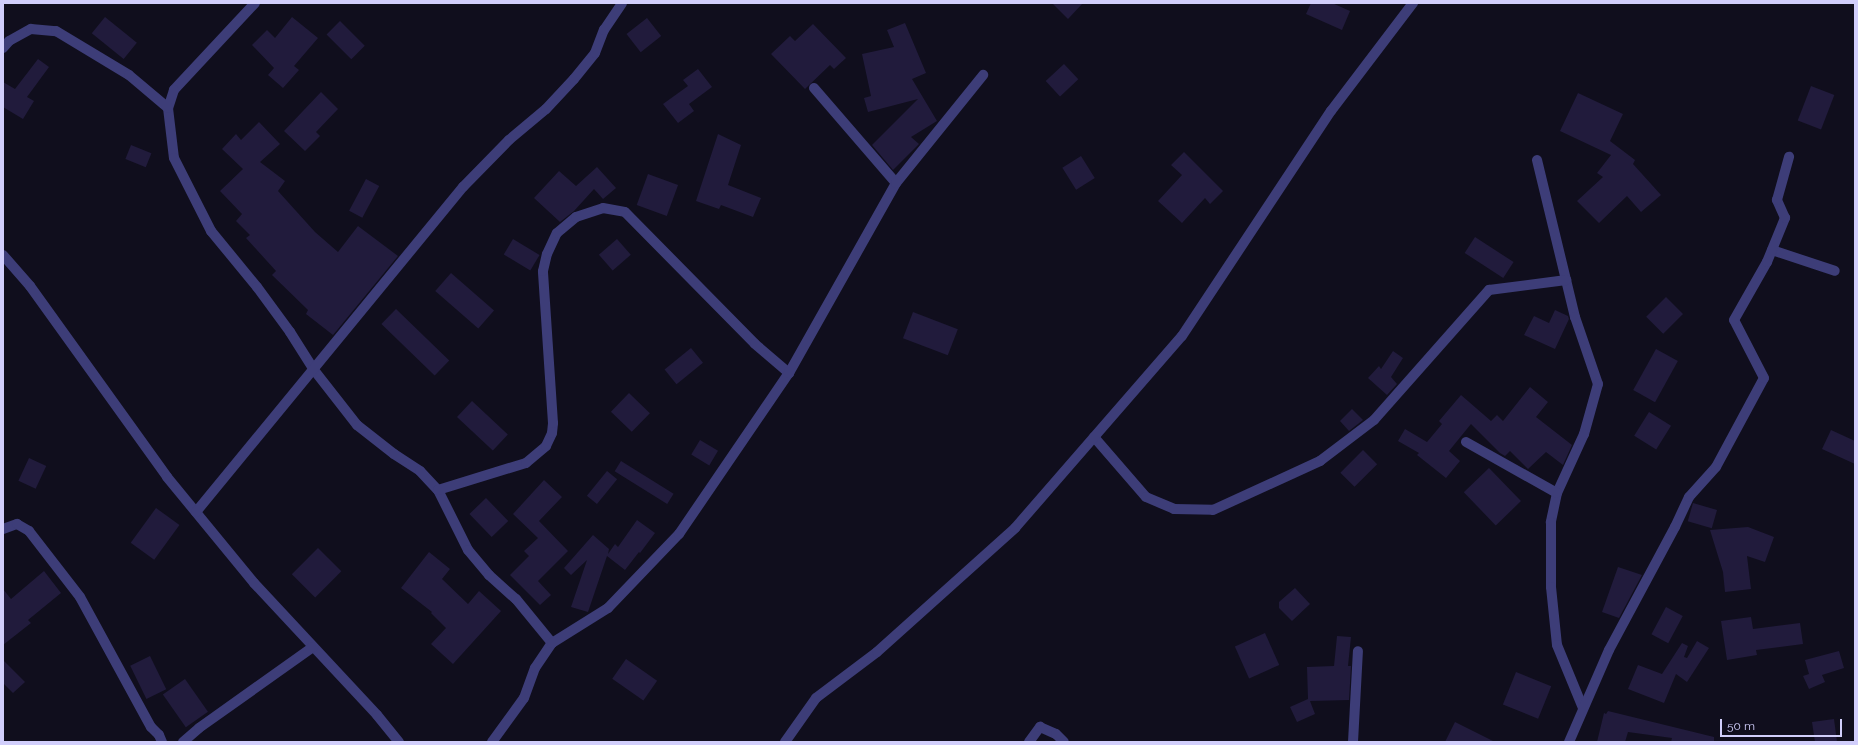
<!DOCTYPE html>
<html>
<head>
<meta charset="utf-8">
<style>
  body { margin:0 }
  #map { position:relative; width:1858px; height:745px; overflow:hidden; background:#100e1d; font-family:Raleway,sans-serif }
  div>[style] { position:absolute }
  .building>* { inset:0; background:#211b3c; transform-origin:0 0 }
  .minor>* { height:10px; margin:-5px; padding:0 5px; transform-origin:5px; border-radius:5px; background:#3d3d78 }
  span { translate:-50% -50%; white-space:nowrap; text-align:center; line-height:1.15; -webkit-text-stroke:4px #100e1d; paint-order:stroke }
  .frame { position:absolute; inset:0; border:4px solid #d1cefb; pointer-events:none }
  .scale { position:absolute; left:1720px; top:719px; width:122px; height:18px; box-sizing:border-box; border:2px solid #d1cefb; border-top:0; padding-left:5px; font-size:12px; line-height:14px; white-space:nowrap; color:#d1cefb; -webkit-text-stroke:3px #100e1d; paint-order:stroke }
</style>
</head>
<body>
<div id="map">
  <div class="building">
    <i style="clip-path:polygon(1052px 3px,1083px 3px,1068px 19px)"></i>
    <i style="clip-path:polygon(1311px 3px,1332px 3px,1350px 11px,1342px 30px,1306px 14px)"></i>
    <i style="left:105px;top:17px;width:41px;height:21px;rotate:39deg"></i>
    <i style="clip-path:polygon(292px 17px,318px 38px,294px 66px,299px 70px,283px 88px,268px 75px,274px 68px,252px 45px,267px 30px,275px 38px)"></i>
    <i style="left:647px;top:18px;width:23px;height:26px;rotate:52deg"></i>
    <i style="left:340px;top:21px;width:35px;height:19px;rotate:45deg"></i>
    <i style="clip-path:polygon(905px 23px,926px 73px,912px 79px,937px 121px,911px 137px,919px 144px,893px 170px,872px 145px,918px 99px,868px 112px,864px 98px,871px 96px,862px 54px,894px 47px,887px 30px)"></i>
    <i style="clip-path:polygon(813px 24px,846px 58px,834px 69px,830px 65px,805px 89px,771px 54px,790px 36px,795px 41px)"></i>
    <i style="clip-path:polygon(38px 59px,49px 67px,27px 97px,34px 101px,23px 119px,3px 107px,3px 82px,15px 89px)"></i>
    <i style="left:1064px;top:64px;width:21px;height:25px;rotate:47deg"></i>
    <i style="clip-path:polygon(698px 69px,712px 87px,689px 104px,694px 111px,678px 123px,663px 104px,688px 86px,683px 80px)"></i>
    <i style="left:1811px;top:86px;width:25px;height:37px;rotate:21deg"></i>
    <i style="clip-path:polygon(321px 92px,338px 109px,316px 132px,320px 136px,305px 151px,284px 131px)"></i>
    <i style="clip-path:polygon(1578px 93px,1623px 114px,1610px 141px,1635px 160px,1633px 164px,1661px 195px,1641px 212px,1627px 196px,1599px 223px,1577px 201px,1603px 177px,1597px 173px,1611px 155px,1560px 131px)"></i>
    <i style="clip-path:polygon(259px 122px,280px 144px,260px 162px,285px 181px,278px 191px,315px 232px,338px 252px,358px 226px,398px 256px,333px 335px,306px 314px,308px 310px,272px 275px,276px 271px,246px 238px,250px 235px,236px 221px,242px 214px,220px 191px,243px 169px,222px 149px,236px 134px,241px 140px)"></i>
    <i style="clip-path:polygon(718px 134px,741px 145px,728px 185px,761px 198px,753px 217px,721px 205px,719px 209px,696px 201px)"></i>
    <i style="left:131px;top:145px;width:22px;height:15px;rotate:22deg"></i>
    <i style="clip-path:polygon(1184px 152px,1223px 191px,1210px 204px,1205px 198px,1182px 223px,1158px 201px,1182px 175px,1171px 165px)"></i>
    <i style="left:1081px;top:156px;width:26px;height:22px;rotate:58deg"></i>
    <i style="clip-path:polygon(597px 167px,616px 188px,603px 199px,594px 189px,574px 211px,560px 222px,534px 198px,559px 171px,576px 186px)"></i>
    <i style="left:648px;top:174px;width:32px;height:33px;rotate:20deg"></i>
    <i style="left:366px;top:179px;width:15px;height:36px;rotate:28deg"></i>
    <i style="left:1475px;top:237px;width:46px;height:19px;rotate:33deg"></i>
    <i style="left:513px;top:239px;width:31px;height:18px;rotate:31deg"></i>
    <i style="left:617px;top:239px;width:21px;height:24px;rotate:49deg"></i>
    <i style="left:451px;top:273px;width:57px;height:24px;rotate:41deg"></i>
    <i style="left:1666px;top:297px;width:24px;height:28px;rotate:45deg"></i>
    <i style="left:396px;top:309px;width:74px;height:21px;rotate:44deg"></i>
    <i style="clip-path:polygon(1555px 310px,1568px 316px,1569px 319px,1555px 349px,1524px 335px,1534px 316px,1549px 323px)"></i>
    <i style="left:913px;top:312px;width:48px;height:28px;rotate:21deg"></i>
    <i style="left:691px;top:348px;width:19px;height:34px;rotate:51deg"></i>
    <i style="left:1656px;top:349px;width:25px;height:47px;rotate:29deg"></i>
    <i style="clip-path:polygon(1393px 351px,1403px 358px,1391px 377px,1397px 384px,1387px 395px,1368px 378px,1379px 366px,1381px 369px)"></i>
    <i style="clip-path:polygon(1530px 387px,1548px 402px,1536px 417px,1572px 445px,1563px 465px,1546px 452px,1528px 469px,1510px 451px,1505px 456px,1500px 453px,1471px 424px,1449px 451px,1460px 461px,1446px 478px,1417px 455px,1419px 453px,1398px 441px,1405px 429px,1427px 442px,1442px 424px,1439px 421px,1461px 395px,1491px 421px,1497px 415px,1503px 421px)"></i>
    <i style="left:629px;top:393px;width:29px;height:26px;rotate:44deg"></i>
    <i style="left:472px;top:401px;width:49px;height:22px;rotate:43deg"></i>
    <i style="clip-path:polygon(1352px 409px,1363px 420px,1349px 431px,1340px 421px)"></i>
    <i style="left:1649px;top:412px;width:26px;height:28px;rotate:32deg"></i>
    <i style="clip-path:polygon(1831px 430px,1855px 441px,1855px 464px,1822px 449px)"></i>
    <i style="left:700px;top:440px;width:21px;height:17px;rotate:31deg"></i>
    <i style="left:1363px;top:450px;width:20px;height:32px;rotate:45deg"></i>
    <i style="left:29px;top:458px;width:19px;height:25px;rotate:25deg"></i>
    <i style="left:621px;top:461px;width:62px;height:12px;rotate:32deg"></i>
    <i style="left:1489px;top:468px;width:46px;height:35px;rotate:46deg"></i>
    <i style="left:607px;top:471px;width:13px;height:32px;rotate:39deg"></i>
    <i style="clip-path:polygon(544px 480px,562px 497px,539px 521px,568px 551px,538px 581px,551px 595px,540px 605px,510px 575px,529px 556px,524px 551px,538px 538px,513px 514px)"></i>
    <i style="left:486px;top:498px;width:32px;height:23px;rotate:46deg"></i>
    <i style="left:1693px;top:503px;width:25px;height:19px;rotate:16deg"></i>
    <i style="left:156px;top:508px;width:29px;height:43px;rotate:36deg"></i>
    <i style="clip-path:polygon(637px 520px,655px 533px,640px 553px,639px 552px,625px 570px,607px 556px,588px 612px,571px 607px,587px 560px,571px 575px,564px 568px,593px 535px,609px 549px,608px 554px,615px 544px,618px 547px)"></i>
    <i style="clip-path:polygon(1748px 527px,1774px 537px,1765px 562px,1747px 556px,1751px 589px,1725px 592px,1723px 572px,1710px 530px)"></i>
    <i style="left:318px;top:548px;width:33px;height:37px;rotate:45deg"></i>
    <i style="clip-path:polygon(429px 552px,450px 569px,442px 579px,468px 604px,479px 591px,501px 611px,453px 664px,431px 644px,446px 628px,431px 613px,432px 612px,401px 588px)"></i>
    <i style="clip-path:polygon(1618px 567px,1642px 575px,1619px 618px,1602px 612px)"></i>
    <i style="clip-path:polygon(44px 571px,61px 593px,28px 620px,31px 623px,3px 645px,3px 589px,11px 599px)"></i>
    <i style="clip-path:polygon(1295px 588px,1310px 604px,1292px 621px,1279px 608px,1279px 602px)"></i>
    <i style="left:1666px;top:607px;width:19px;height:31px;rotate:28deg"></i>
    <i style="clip-path:polygon(1751px 617px,1753px 629px,1800px 623px,1803px 644px,1756px 650px,1757px 655px,1727px 660px,1721px 621px)"></i>
    <i style="left:1265px;top:633px;width:35px;height:33px;rotate:66deg"></i>
    <i style="clip-path:polygon(1337px 636px,1351px 637px,1348px 666px,1351px 666px,1349px 700px,1310px 701px,1315px 714px,1297px 722px,1290px 707px,1308px 699px,1307px 667px,1334px 666px)"></i>
    <i style="clip-path:polygon(1697px 641px,1709px 648px,1687px 682px,1676px 674px,1664px 703px,1628px 689px,1638px 665px,1662px 674px,1682px 643px,1688px 646px,1684px 657px,1687px 658px)"></i>
    <i style="clip-path:polygon(1839px 651px,1844px 668px,1822px 675px,1825px 682px,1809px 689px,1803px 676px,1809px 674px,1805px 660px)"></i>
    <i style="left:150px;top:656px;width:37px;height:22px;rotate:64deg"></i>
    <i style="left:626px;top:659px;width:38px;height:24px;rotate:35deg"></i>
    <i style="clip-path:polygon(3px 660px,25px 682px,13px 693px,3px 683px)"></i>
    <i style="left:1516px;top:672px;width:38px;height:35px;rotate:22deg"></i>
    <i style="left:185px;top:679px;width:40px;height:27px;rotate:55deg"></i>
    <i style="clip-path:polygon(1608px 711px,1714px 737px,1714px 742px,1671px 742px,1672px 738px,1628px 732px,1625px 742px,1597px 742px,1604px 713px,1606px 714px)"></i>
    <i style="clip-path:polygon(1834px 719px,1837px 742px,1815px 742px,1812px 722px)"></i>
    <i style="clip-path:polygon(1455px 722px,1495px 742px,1445px 742px)"></i>
  </div>
  <div class="minor">
    <i style="left:255px;top:3px;width:119px;rotate:133deg"></i>
    <i style="left:174px;top:90px;width:19px;rotate:108deg"></i>
    <i style="left:168px;top:108px;width:50px;rotate:83.2deg"></i>
    <i style="left:174px;top:158px;width:82px;rotate:63.1deg"></i>
    <i style="left:211px;top:231px;width:72px;rotate:50.6deg"></i>
    <i style="left:257px;top:287px;width:56px;rotate:53.7deg"></i>
    <i style="left:290px;top:332px;width:45px;rotate:57.7deg"></i>
    <i style="left:314px;top:370px;width:70px;rotate:52deg"></i>
    <i style="left:357px;top:425px;width:47px;rotate:38.1deg"></i>
    <i style="left:394px;top:454px;width:31px;rotate:33deg"></i>
    <i style="left:420px;top:471px;width:26px;rotate:47deg"></i>
    <i style="left:438px;top:490px;width:67px;rotate:63.4deg"></i>
    <i style="left:468px;top:550px;width:33px;rotate:50deg"></i>
    <i style="left:489px;top:575px;width:36px;rotate:42deg"></i>
    <i style="left:516px;top:599px;width:57px;rotate:50.7deg"></i>
    <i style="left:3px;top:48px;width:9px;rotate:-49deg"></i>
    <i style="left:9px;top:41px;width:25px;rotate:-29deg"></i>
    <i style="left:31px;top:29px;width:25px;rotate:5deg"></i>
    <i style="left:56px;top:31px;width:85px;rotate:31.1deg"></i>
    <i style="left:129px;top:75px;width:51px;rotate:40.2deg"></i>
    <i style="left:814px;top:88px;width:125px;rotate:49.2deg"></i>
    <i style="left:1537px;top:160px;width:162px;rotate:76.4deg"></i>
    <i style="left:1575px;top:317px;width:71px;rotate:71.1deg"></i>
    <i style="left:1598px;top:384px;width:52px;rotate:105.6deg"></i>
    <i style="left:1584px;top:434px;width:65px;rotate:114.6deg"></i>
    <i style="left:1557px;top:493px;width:30px;rotate:102deg"></i>
    <i style="left:1551px;top:522px;width:65px;rotate:90deg"></i>
    <i style="left:1551px;top:587px;width:58px;rotate:84.1deg"></i>
    <i style="left:1557px;top:645px;width:68px;rotate:67.6deg"></i>
    <i style="left:1772px;top:250px;width:66px;rotate:18.4deg"></i>
    <i style="left:3px;top:255px;width:41px;rotate:48.9deg"></i>
    <i style="left:30px;top:286px;width:235px;rotate:54.3deg"></i>
    <i style="left:167px;top:477px;width:137px;rotate:50.6deg"></i>
    <i style="left:254px;top:583px;width:180px;rotate:47deg"></i>
    <i style="left:377px;top:715px;width:35px;rotate:51deg"></i>
    <i style="left:1094px;top:437px;width:79px;rotate:49.1deg"></i>
    <i style="left:1146px;top:497px;width:30px;rotate:23deg"></i>
    <i style="left:1174px;top:509px;width:39px;rotate:1deg"></i>
    <i style="left:1213px;top:510px;width:118px;rotate:-24.6deg"></i>
    <i style="left:1320px;top:461px;width:68px;rotate:-37.2deg"></i>
    <i style="left:1374px;top:420px;width:174px;rotate:-48.5deg"></i>
    <i style="left:1489px;top:290px;width:78px;rotate:-7.4deg"></i>
    <i style="left:1466px;top:442px;width:104px;rotate:29.3deg"></i>
    <i style="left:438px;top:490px;width:92px;rotate:-17.1deg"></i>
    <i style="left:526px;top:463px;width:26px;rotate:-40deg"></i>
    <i style="left:546px;top:446px;width:14px;rotate:-65deg"></i>
    <i style="left:552px;top:433px;width:10px;rotate:-84deg"></i>
    <i style="left:553px;top:423px;width:152px;rotate:-93.8deg"></i>
    <i style="left:543px;top:271px;width:17px;rotate:-77deg"></i>
    <i style="left:547px;top:254px;width:23px;rotate:-65deg"></i>
    <i style="left:557px;top:233px;width:25px;rotate:-40deg"></i>
    <i style="left:576px;top:217px;width:28px;rotate:-18deg"></i>
    <i style="left:603px;top:208px;width:22px;rotate:10deg"></i>
    <i style="left:625px;top:212px;width:185px;rotate:45.4deg"></i>
    <i style="left:755px;top:344px;width:45px;rotate:40.5deg"></i>
    <i style="left:196px;top:512px;width:421px;rotate:-50.6deg"></i>
    <i style="left:463px;top:187px;width:66px;rotate:-45.6deg"></i>
    <i style="left:509px;top:140px;width:48px;rotate:-40deg"></i>
    <i style="left:546px;top:109px;width:41px;rotate:-47deg"></i>
    <i style="left:574px;top:79px;width:33px;rotate:-51deg"></i>
    <i style="left:595px;top:53px;width:25px;rotate:-69deg"></i>
    <i style="left:604px;top:30px;width:32px;rotate:-56deg"></i>
    <i style="left:3px;top:529px;width:15px;rotate:-20deg"></i>
    <i style="left:17px;top:524px;width:14px;rotate:30deg"></i>
    <i style="left:29px;top:531px;width:83px;rotate:52.3deg"></i>
    <i style="left:80px;top:597px;width:148px;rotate:61.4deg"></i>
    <i style="left:151px;top:727px;width:11px;rotate:45deg"></i>
    <i style="left:159px;top:735px;width:8px;rotate:67deg"></i>
    <i style="left:183px;top:742px;width:21px;rotate:-41deg"></i>
    <i style="left:199px;top:728px;width:140px;rotate:-35.4deg"></i>
    <i style="left:492px;top:742px;width:54px;rotate:-54deg"></i>
    <i style="left:524px;top:698px;width:32px;rotate:-70deg"></i>
    <i style="left:535px;top:668px;width:30px;rotate:-56deg"></i>
    <i style="left:552px;top:643px;width:66px;rotate:-32deg"></i>
    <i style="left:608px;top:608px;width:103px;rotate:-46.2deg"></i>
    <i style="left:679px;top:534px;width:195px;rotate:-55.7deg"></i>
    <i style="left:789px;top:373px;width:218px;rotate:-60.6deg"></i>
    <i style="left:896px;top:183px;width:139px;rotate:-51.1deg"></i>
    <i style="left:785px;top:742px;width:54px;rotate:-54.8deg"></i>
    <i style="left:816px;top:698px;width:76px;rotate:-37deg"></i>
    <i style="left:877px;top:652px;width:186px;rotate:-41.9deg"></i>
    <i style="left:1015px;top:528px;width:254px;rotate:-49deg"></i>
    <i style="left:1182px;top:336px;width:270px;rotate:-56.5deg"></i>
    <i style="left:1331px;top:111px;width:136px;rotate:-52.8deg"></i>
    <i style="left:1029px;top:742px;width:19px;rotate:-54deg"></i>
    <i style="left:1040px;top:727px;width:17px;rotate:24deg"></i>
    <i style="left:1056px;top:734px;width:11px;rotate:45deg"></i>
    <i style="left:1353px;top:742px;width:91px;rotate:-86.9deg"></i>
    <i style="left:1569px;top:742px;width:100px;rotate:-66.5deg"></i>
    <i style="left:1609px;top:650px;width:140px;rotate:-61.8deg"></i>
    <i style="left:1675px;top:527px;width:33px;rotate:-65deg"></i>
    <i style="left:1689px;top:497px;width:40px;rotate:-48deg"></i>
    <i style="left:1716px;top:467px;width:101px;rotate:-61.7deg"></i>
    <i style="left:1764px;top:378px;width:65px;rotate:-117.3deg"></i>
    <i style="left:1734px;top:320px;width:67px;rotate:-60.4deg"></i>
    <i style="left:1767px;top:262px;width:48px;rotate:-67.8deg"></i>
    <i style="left:1785px;top:218px;width:20px;rotate:-114deg"></i>
    <i style="left:1777px;top:200px;width:45px;rotate:-74.4deg"></i>
  </div>
  <div class="frame"></div>
  <div class="scale">50 m</div>
</div>
</body>
</html>
